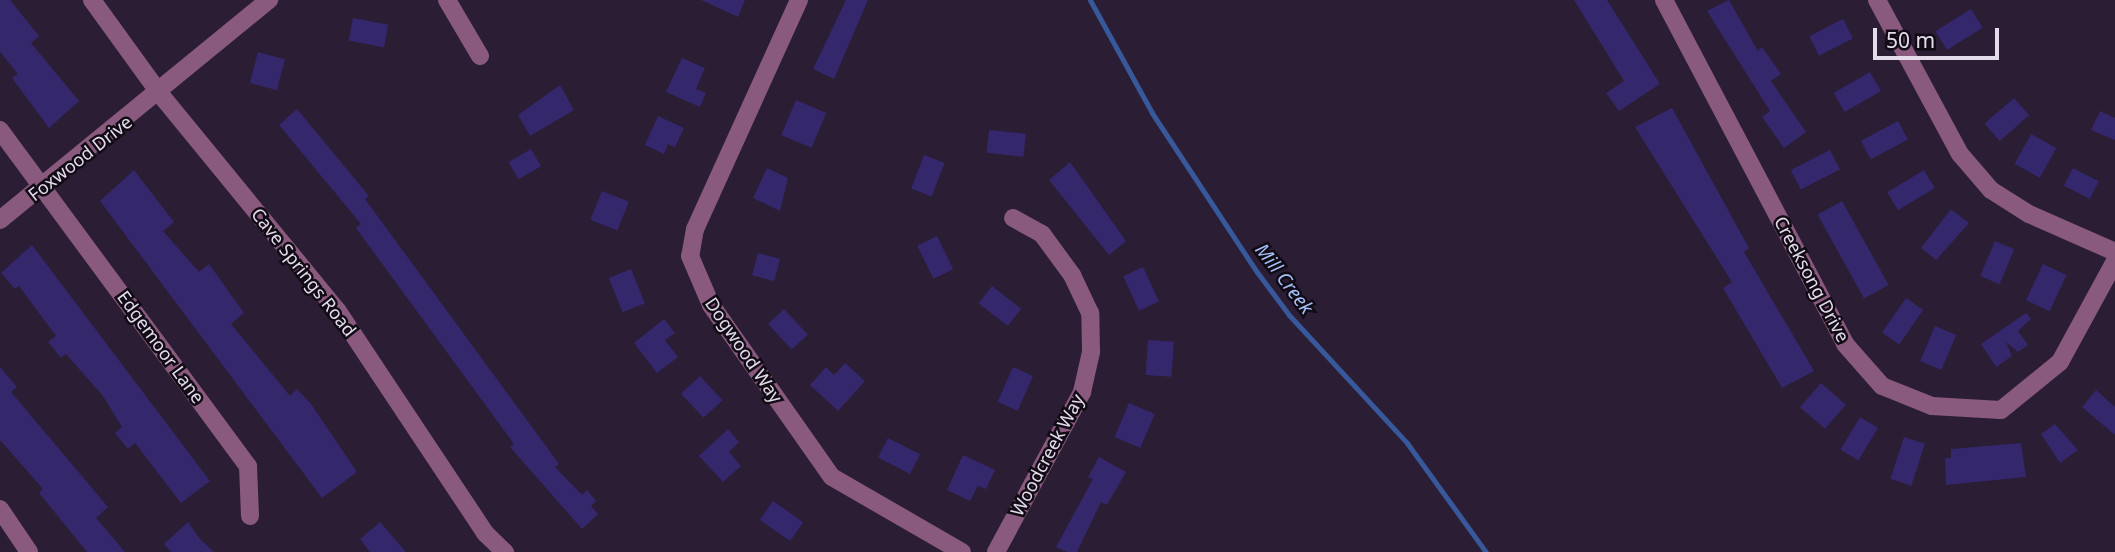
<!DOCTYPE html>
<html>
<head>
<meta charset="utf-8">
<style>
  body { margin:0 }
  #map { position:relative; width:2115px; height:552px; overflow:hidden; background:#2b1d34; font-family:"Noto Sans",sans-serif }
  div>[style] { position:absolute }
  .stream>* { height:5px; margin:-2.5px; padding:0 2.5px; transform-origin:2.5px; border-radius:2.5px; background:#37589a }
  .building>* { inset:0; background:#34276c; transform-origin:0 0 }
  .minor>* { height:18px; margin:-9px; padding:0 9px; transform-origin:9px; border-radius:9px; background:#895a7e }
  span { translate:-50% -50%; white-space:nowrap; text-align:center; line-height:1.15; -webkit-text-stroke:5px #110b15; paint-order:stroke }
  .street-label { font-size:18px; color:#e4dceb }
  .water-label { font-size:19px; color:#a4c1fa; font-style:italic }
  .scale { position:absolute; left:1873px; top:28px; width:126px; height:32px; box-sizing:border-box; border:4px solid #e4dceb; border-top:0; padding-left:9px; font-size:21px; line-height:24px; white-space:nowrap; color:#e4dceb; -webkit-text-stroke:5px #110b15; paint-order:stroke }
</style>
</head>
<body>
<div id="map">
  <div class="stream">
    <i style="left:1090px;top:0;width:129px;rotate:61.2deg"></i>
    <i style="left:1152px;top:113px;width:191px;rotate:56.6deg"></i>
    <i style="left:1257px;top:272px;width:54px;rotate:53.3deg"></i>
    <i style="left:1289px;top:315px;width:174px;rotate:47.3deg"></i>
    <i style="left:1407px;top:443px;width:135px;rotate:54.1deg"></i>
  </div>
  <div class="building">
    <i style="clip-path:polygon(0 0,10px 0,39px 36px,31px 43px,79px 101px,49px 128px,12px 78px,18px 74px,0 52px)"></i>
    <i style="clip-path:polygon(701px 0,745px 0,738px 17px)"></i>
    <i style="clip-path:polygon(846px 0,868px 0,834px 79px,813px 69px)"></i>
    <i style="clip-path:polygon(1574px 0,1607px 0,1660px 84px,1619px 111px,1606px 93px,1624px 81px)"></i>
    <i style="clip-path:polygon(1729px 0,1758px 51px,1762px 47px,1781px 74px,1771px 81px,1806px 132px,1784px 148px,1762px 117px,1770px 111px,1707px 11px)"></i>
    <i style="left:1971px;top:9px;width:22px;height:42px;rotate:58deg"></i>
    <i style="left:353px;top:18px;width:36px;height:23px;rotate:11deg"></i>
    <i style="left:1843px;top:19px;width:22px;height:38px;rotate:63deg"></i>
    <i style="left:258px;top:52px;width:28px;height:32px;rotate:15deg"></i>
    <i style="clip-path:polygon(682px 58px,705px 68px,696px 89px,706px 93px,700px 107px,666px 92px)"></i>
    <i style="left:1870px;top:72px;width:22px;height:42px;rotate:60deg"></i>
    <i style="clip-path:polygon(560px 85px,574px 110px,530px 136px,518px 115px)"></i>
    <i style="left:2014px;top:98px;width:23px;height:39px;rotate:49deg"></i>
    <i style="left:796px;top:100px;width:33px;height:38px;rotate:23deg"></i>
    <i style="clip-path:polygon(1672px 108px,1749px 248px,1744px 252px,1814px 371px,1782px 388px,1723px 288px,1732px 282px,1635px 127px)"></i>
    <i style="clip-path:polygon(297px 109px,369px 196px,365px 199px,559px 464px,555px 467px,582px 495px,587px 490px,596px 501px,591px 506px,598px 514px,582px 529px,510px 447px,514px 444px,356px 228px,361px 224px,279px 125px)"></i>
    <i style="clip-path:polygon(2100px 111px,2115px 118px,2115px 140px,2091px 130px)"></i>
    <i style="clip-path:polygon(658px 116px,684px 128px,675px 147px,668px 144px,664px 154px,645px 145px)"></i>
    <i style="left:1898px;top:121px;width:21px;height:42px;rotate:62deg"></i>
    <i style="left:989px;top:130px;width:37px;height:23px;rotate:6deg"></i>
    <i style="left:2031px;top:134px;width:29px;height:34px;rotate:29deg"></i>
    <i style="left:531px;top:149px;width:20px;height:26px;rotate:60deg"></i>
    <i style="left:1830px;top:150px;width:22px;height:44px;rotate:63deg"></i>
    <i style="left:924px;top:155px;width:22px;height:36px;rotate:21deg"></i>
    <i style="clip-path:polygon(1070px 162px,1126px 241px,1109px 255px,1049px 180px)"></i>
    <i style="clip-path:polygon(767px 168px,788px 178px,780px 211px,753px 198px)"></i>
    <i style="left:2073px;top:168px;width:29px;height:20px;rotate:27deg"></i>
    <i style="clip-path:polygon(134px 170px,174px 222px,163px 231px,199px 272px,209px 264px,244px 313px,231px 324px,290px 396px,297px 389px,311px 404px,357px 472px,322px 498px,100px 201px)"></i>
    <i style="left:1924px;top:170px;width:21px;height:43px;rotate:59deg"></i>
    <i style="left:602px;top:191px;width:29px;height:31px;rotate:22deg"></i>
    <i style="left:1842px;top:201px;width:96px;height:28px;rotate:61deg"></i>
    <i style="clip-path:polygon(1951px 209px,1969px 223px,1936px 260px,1921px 248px)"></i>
    <i style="left:937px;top:236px;width:37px;height:22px;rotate:64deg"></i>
    <i style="left:1995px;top:241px;width:21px;height:38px;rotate:23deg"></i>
    <i style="clip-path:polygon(32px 245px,210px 481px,181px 503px,135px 443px,128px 449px,115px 433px,122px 427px,103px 396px,66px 354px,61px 358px,48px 342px,56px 336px,19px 286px,15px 289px,1px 273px)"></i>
    <i style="left:758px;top:253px;width:23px;height:23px;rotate:15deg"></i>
    <i style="left:2043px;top:264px;width:26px;height:40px;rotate:25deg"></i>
    <i style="left:1143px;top:267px;width:38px;height:22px;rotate:65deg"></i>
    <i style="left:631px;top:269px;width:37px;height:24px;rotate:68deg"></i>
    <i style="left:992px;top:286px;width:37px;height:22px;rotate:38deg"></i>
    <i style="left:1906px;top:298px;width:21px;height:42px;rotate:35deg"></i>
    <i style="left:784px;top:309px;width:35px;height:22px;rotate:47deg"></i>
    <i style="clip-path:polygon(2026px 313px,2031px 319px,2018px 331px,2028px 345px,2018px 352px,2006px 342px,2012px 356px,1996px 367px,1981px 344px)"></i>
    <i style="clip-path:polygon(664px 319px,675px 333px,665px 340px,678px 357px,657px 373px,634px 343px)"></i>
    <i style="left:1935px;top:326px;width:23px;height:38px;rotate:23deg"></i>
    <i style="left:1148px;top:340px;width:26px;height:35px;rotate:4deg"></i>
    <i style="clip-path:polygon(845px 363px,865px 381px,838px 411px,810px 385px,826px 367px,834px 375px)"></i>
    <i style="clip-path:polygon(0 367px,17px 387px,11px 392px,108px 507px,96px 518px,125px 552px,87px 552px,39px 493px,43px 489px,0 440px)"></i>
    <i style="left:1013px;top:367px;width:22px;height:38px;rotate:24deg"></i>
    <i style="left:700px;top:376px;width:33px;height:26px;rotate:47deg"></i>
    <i style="left:1821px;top:383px;width:33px;height:32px;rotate:41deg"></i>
    <i style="clip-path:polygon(2096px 390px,2115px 407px,2115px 435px,2082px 407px)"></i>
    <i style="left:1129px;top:403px;width:28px;height:37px;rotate:23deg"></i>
    <i style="left:1860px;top:417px;width:21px;height:38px;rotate:31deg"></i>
    <i style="clip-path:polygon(2055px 424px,2078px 450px,2060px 463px,2041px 434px)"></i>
    <i style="clip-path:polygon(728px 429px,739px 442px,729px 452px,741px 466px,723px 482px,699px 456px)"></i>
    <i style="left:1904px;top:437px;width:22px;height:44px;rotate:18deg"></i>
    <i style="left:888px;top:438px;width:36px;height:22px;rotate:27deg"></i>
    <i style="clip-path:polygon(2021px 443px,2026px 477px,1946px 485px,1945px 458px,1951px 458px,1951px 449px)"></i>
    <i style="clip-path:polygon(963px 455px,995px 470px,986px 489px,978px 486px,970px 501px,947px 490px)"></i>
    <i style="clip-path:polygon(1099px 457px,1126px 472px,1107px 505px,1101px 502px,1077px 552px,1067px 552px,1056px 547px,1093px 479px,1088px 477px)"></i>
    <i style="left:773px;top:501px;width:37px;height:23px;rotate:35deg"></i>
    <i style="clip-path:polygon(188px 522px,200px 539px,214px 552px,171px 552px,164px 544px)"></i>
    <i style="clip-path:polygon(380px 522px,406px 552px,370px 552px,360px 539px)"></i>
  </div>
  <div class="minor">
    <i style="left:92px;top:0;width:116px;rotate:54.1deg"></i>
    <i style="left:160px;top:94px;width:279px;rotate:50.7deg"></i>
    <i style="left:337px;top:310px;width:268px;rotate:56.4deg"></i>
    <i style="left:485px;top:533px;width:28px;rotate:44deg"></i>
    <i style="left:447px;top:0;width:65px;rotate:59.5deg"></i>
    <i style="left:799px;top:0;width:252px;rotate:114.4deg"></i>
    <i style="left:695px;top:229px;width:27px;rotate:100deg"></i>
    <i style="left:690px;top:256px;width:53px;rotate:66.8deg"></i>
    <i style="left:711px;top:305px;width:210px;rotate:54.9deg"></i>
    <i style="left:832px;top:477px;width:150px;rotate:30deg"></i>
    <i style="left:1664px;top:0;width:389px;rotate:62.2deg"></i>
    <i style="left:1845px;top:344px;width:56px;rotate:48.6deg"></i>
    <i style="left:1882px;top:386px;width:54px;rotate:21.8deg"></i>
    <i style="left:1932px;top:406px;width:69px;rotate:3.3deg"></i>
    <i style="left:2001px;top:410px;width:76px;rotate:-39.1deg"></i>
    <i style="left:2060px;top:362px;width:115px;rotate:-61.4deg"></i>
    <i style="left:1877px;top:0;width:175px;rotate:61.7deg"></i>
    <i style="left:1960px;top:154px;width:48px;rotate:49.3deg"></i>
    <i style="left:1991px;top:190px;width:45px;rotate:32.3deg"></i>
    <i style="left:2029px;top:214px;width:94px;rotate:23.8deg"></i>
    <i style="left:0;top:130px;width:418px;rotate:53.6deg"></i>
    <i style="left:248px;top:466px;width:50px;rotate:87.7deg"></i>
    <i style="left:0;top:220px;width:348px;rotate:-39.3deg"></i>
    <i style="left:0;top:509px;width:52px;rotate:56deg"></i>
    <i style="left:996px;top:552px;width:182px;rotate:-61.7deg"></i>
    <i style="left:1082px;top:392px;width:41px;rotate:-77.3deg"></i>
    <i style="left:1091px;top:352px;width:39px;rotate:-91deg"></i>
    <i style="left:1090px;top:313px;width:42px;rotate:-115.3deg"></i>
    <i style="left:1072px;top:275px;width:51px;rotate:-126.2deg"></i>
    <i style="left:1042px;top:234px;width:33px;rotate:-151deg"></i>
  </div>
  <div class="street-label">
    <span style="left:80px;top:158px;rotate:-38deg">Foxwood Drive</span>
    <span style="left:304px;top:272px;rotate:52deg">Cave Springs Road</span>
    <span style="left:1812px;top:279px;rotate:62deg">Creeksong Drive</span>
    <span style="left:161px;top:347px;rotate:54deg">Edgemoor Lane</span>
    <span style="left:744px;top:350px;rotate:56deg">Dogwood Way</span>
    <span style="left:1047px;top:455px;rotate:-62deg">Woodcreek Way</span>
  </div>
  <div class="water-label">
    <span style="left:1284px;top:279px;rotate:53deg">Mill Creek</span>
  </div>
  <div class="scale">50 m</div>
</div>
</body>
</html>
